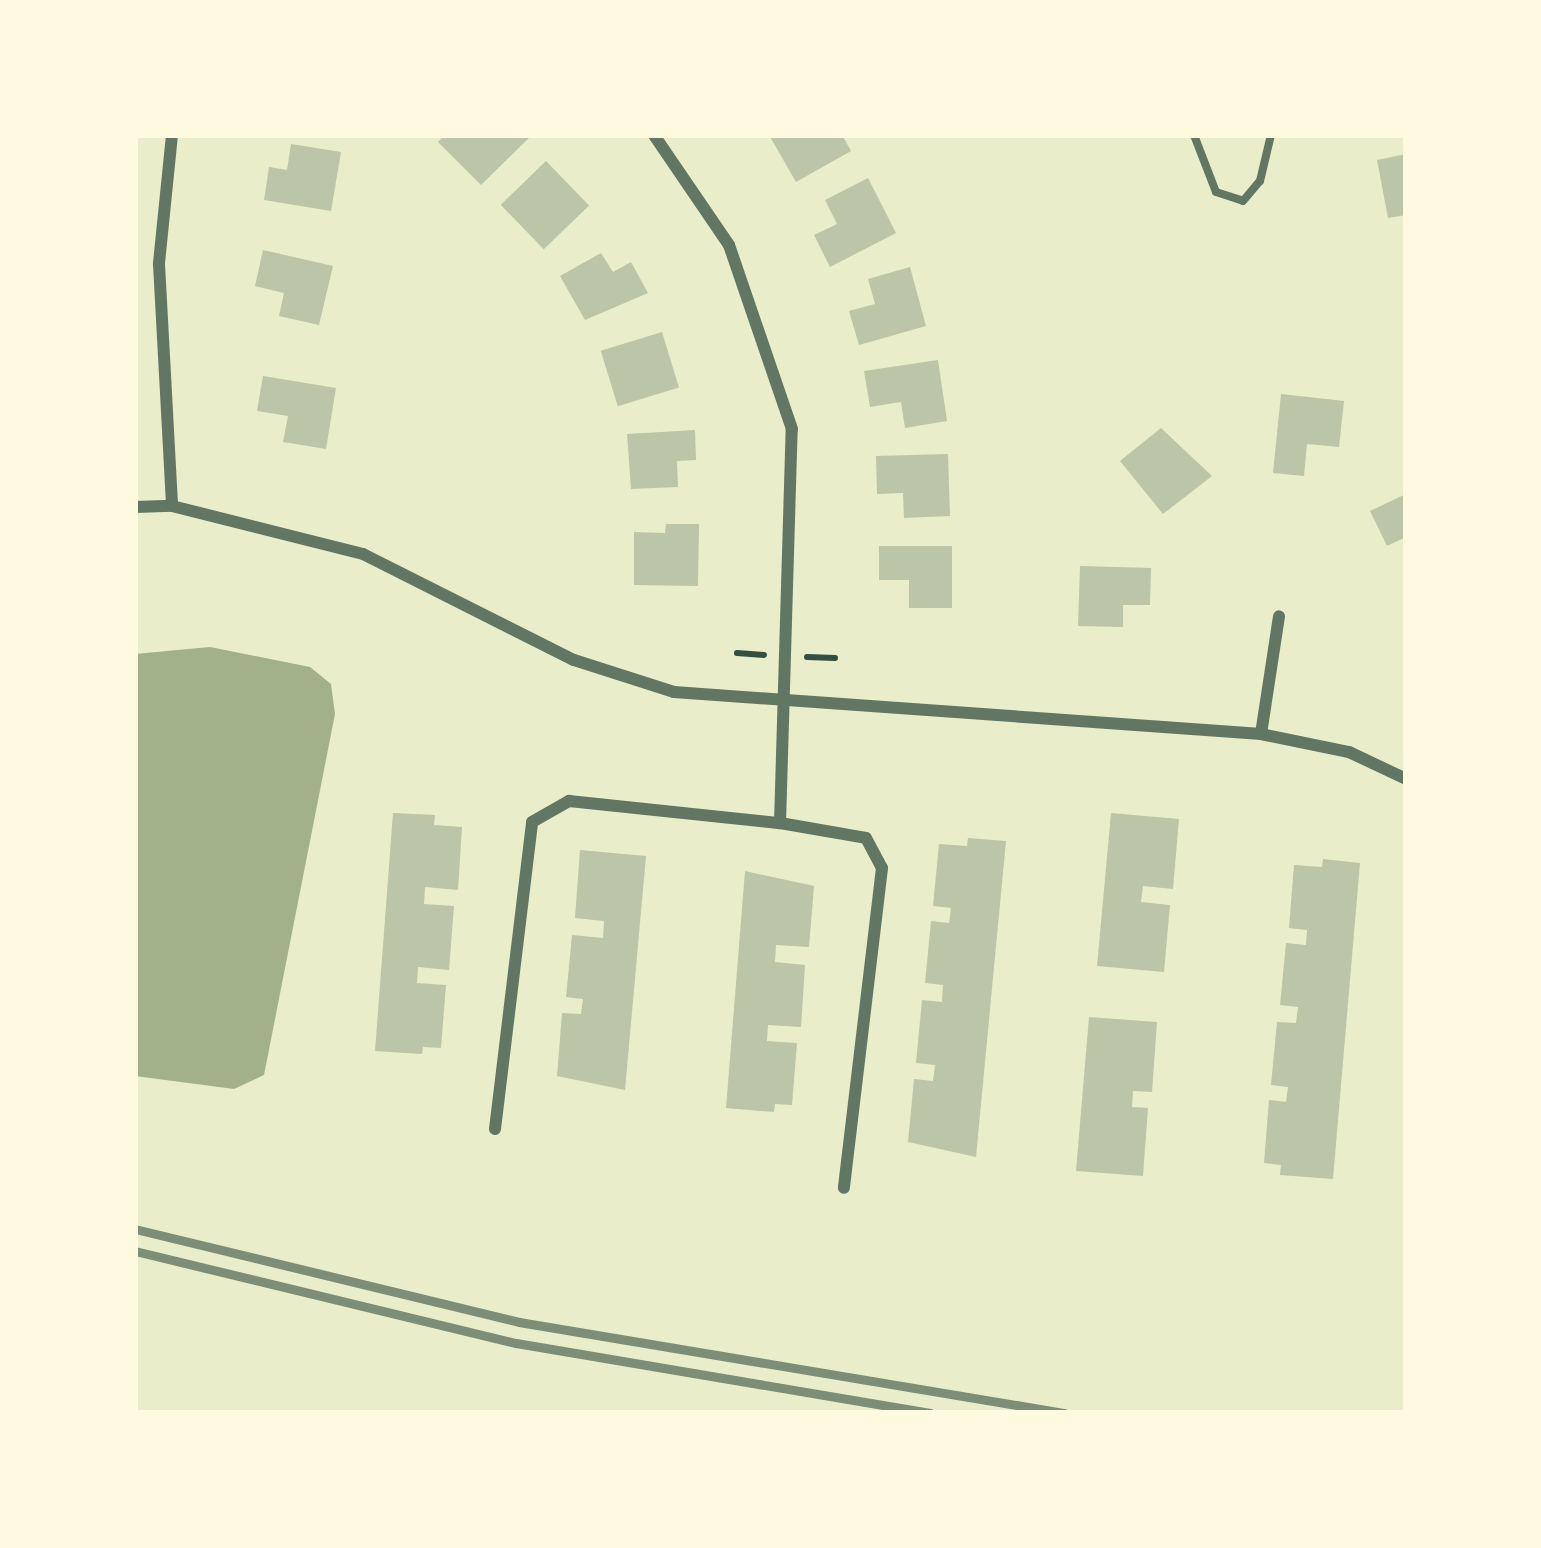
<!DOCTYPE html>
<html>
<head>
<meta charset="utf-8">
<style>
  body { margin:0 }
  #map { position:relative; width:1541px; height:1548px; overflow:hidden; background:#e9edc9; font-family:"Source Serif 4",serif }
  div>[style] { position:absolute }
  .water>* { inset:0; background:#a3b18a }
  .building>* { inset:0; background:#bcc5a7; transform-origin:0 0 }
  .path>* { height:6px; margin:-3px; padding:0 3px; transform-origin:3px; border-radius:3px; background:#344e41 }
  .service>* { height:8px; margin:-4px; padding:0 4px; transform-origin:4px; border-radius:4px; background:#617663 }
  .minor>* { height:12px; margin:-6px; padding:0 6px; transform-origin:6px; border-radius:6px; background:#617663 }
  .rail>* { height:9px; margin:-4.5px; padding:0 4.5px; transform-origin:4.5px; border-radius:4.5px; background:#7c8e77 }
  span { translate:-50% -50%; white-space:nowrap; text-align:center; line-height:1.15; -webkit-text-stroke:9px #fefae0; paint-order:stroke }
  .frame { position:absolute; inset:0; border:138px solid #fefae0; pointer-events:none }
</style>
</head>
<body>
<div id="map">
  <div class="water">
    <i style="clip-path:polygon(210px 647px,310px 667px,331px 684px,335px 714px,264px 1075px,234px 1089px,135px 1076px,135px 654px)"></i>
  </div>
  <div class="building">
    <i style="clip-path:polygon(445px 135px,532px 135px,481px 185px,438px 142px)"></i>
    <i style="clip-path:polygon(769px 135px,842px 135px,851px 151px,796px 182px)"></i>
    <i style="clip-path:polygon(291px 144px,341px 152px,331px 211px,264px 200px,269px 167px,287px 170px)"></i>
    <i style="clip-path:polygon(1406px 154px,1406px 215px,1388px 218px,1377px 160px)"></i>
    <i style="left:546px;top:161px;width:62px;height:63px;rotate:46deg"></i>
    <i style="clip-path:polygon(868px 178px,896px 233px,830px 267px,814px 235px,837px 224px,825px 200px)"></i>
    <i style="clip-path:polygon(263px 250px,333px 266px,319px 325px,279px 316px,284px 293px,255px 286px)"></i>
    <i style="clip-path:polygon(601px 253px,613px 272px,631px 262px,648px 293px,585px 320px,560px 276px)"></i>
    <i style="clip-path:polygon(910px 267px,926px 326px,859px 345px,849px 311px,875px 304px,868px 279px)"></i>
    <i style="left:662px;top:332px;width:58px;height:64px;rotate:73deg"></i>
    <i style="clip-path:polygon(938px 360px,947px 421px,905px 428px,901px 402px,870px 407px,864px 371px)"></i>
    <i style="clip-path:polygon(263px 376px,336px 388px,326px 449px,283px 442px,288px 416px,257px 411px)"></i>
    <i style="clip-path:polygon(1281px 394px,1344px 401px,1339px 447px,1307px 444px,1304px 476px,1273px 473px)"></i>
    <i style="clip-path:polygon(1161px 428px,1212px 476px,1163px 514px,1120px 461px)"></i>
    <i style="clip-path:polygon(695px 430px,696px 460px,677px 461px,678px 487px,631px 489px,627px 434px)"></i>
    <i style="clip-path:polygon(948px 454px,950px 516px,904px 518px,903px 493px,877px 494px,876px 456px)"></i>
    <i style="clip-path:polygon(1406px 494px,1406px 537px,1387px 546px,1370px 511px)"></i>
    <i style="clip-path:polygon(666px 524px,699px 524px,698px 586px,634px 585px,634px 532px,665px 533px)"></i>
    <i style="clip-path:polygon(879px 546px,952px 546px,952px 608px,909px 608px,909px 580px,879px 580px)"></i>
    <i style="clip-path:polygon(1080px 566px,1151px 568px,1150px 605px,1123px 605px,1123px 627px,1078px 626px)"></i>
    <i style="clip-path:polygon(393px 813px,435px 815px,434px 825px,462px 827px,458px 890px,425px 887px,424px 904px,454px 906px,449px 970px,418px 967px,417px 983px,446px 985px,441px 1048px,423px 1047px,422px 1054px,375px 1051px)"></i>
    <i style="clip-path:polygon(1111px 813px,1179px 819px,1173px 889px,1143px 886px,1141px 902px,1170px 905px,1164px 972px,1097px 966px)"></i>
    <i style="clip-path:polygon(968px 838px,1006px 841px,976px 1157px,908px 1142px,914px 1079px,933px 1081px,935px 1065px,916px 1063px,922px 1000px,942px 1002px,943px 985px,925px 983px,931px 921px,949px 923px,951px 908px,933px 906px,939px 844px,967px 846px)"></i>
    <i style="clip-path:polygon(580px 850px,646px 856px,625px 1090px,557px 1076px,562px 1013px,581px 1014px,583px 999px,566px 997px,572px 935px,603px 938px,604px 921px,575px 918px)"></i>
    <i style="clip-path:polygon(1323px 859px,1360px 863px,1333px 1179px,1280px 1175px,1281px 1165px,1264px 1163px,1269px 1100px,1286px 1102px,1288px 1087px,1271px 1085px,1277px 1022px,1296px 1023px,1298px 1007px,1280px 1005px,1286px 943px,1306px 945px,1307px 930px,1289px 928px,1294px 865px,1322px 867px)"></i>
    <i style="clip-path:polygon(745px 871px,814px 886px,809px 947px,776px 945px,775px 962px,805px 965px,801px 1027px,768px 1025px,767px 1041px,797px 1043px,792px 1105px,775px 1104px,774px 1112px,726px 1108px)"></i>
    <i style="clip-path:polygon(1089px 1017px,1157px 1022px,1152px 1092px,1133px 1091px,1132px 1107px,1148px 1108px,1143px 1176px,1076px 1171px)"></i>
  </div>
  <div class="path">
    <i style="left:737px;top:653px;width:27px;rotate:4deg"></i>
    <i style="left:807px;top:657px;width:28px;rotate:2deg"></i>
  </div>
  <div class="service">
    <i style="left:1194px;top:135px;width:61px;rotate:68.9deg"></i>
    <i style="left:1216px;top:192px;width:28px;rotate:18deg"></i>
    <i style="left:1243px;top:201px;width:26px;rotate:-50deg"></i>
    <i style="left:1260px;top:181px;width:47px;rotate:-76.6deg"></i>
  </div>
  <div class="minor">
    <i style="left:172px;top:135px;width:130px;rotate:95.8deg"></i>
    <i style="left:159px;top:264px;width:242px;rotate:86.9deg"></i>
    <i style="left:135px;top:507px;width:37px;rotate:-2deg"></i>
    <i style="left:172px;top:506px;width:197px;rotate:14.1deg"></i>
    <i style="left:363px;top:554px;width:236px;rotate:26.7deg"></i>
    <i style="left:574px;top:660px;width:105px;rotate:17.7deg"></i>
    <i style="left:674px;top:692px;width:589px;rotate:4.09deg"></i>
    <i style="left:1261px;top:734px;width:90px;rotate:11.6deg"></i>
    <i style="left:1349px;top:752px;width:63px;rotate:25.3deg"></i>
    <i style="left:1261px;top:734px;width:119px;rotate:-81.3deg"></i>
    <i style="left:780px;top:823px;width:87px;rotate:9.9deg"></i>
    <i style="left:866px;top:838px;width:34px;rotate:62deg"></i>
    <i style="left:882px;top:868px;width:322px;rotate:96.8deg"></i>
    <i style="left:495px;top:1129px;width:309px;rotate:-83.1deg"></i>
    <i style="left:532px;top:822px;width:43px;rotate:-29.6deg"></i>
    <i style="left:569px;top:801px;width:212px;rotate:6deg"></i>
    <i style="left:780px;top:823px;width:394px;rotate:-88.3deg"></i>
    <i style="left:792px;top:429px;width:194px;rotate:-108.9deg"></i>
    <i style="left:729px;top:245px;width:133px;rotate:-124.3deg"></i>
  </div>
  <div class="rail">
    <i style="left:135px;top:1229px;width:395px;rotate:13.6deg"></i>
    <i style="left:519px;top:1322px;width:553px;rotate:9.48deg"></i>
    <i style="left:135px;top:1251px;width:392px;rotate:13.6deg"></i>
    <i style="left:516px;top:1343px;width:420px;rotate:9.6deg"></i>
  </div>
  <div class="frame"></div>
</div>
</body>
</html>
